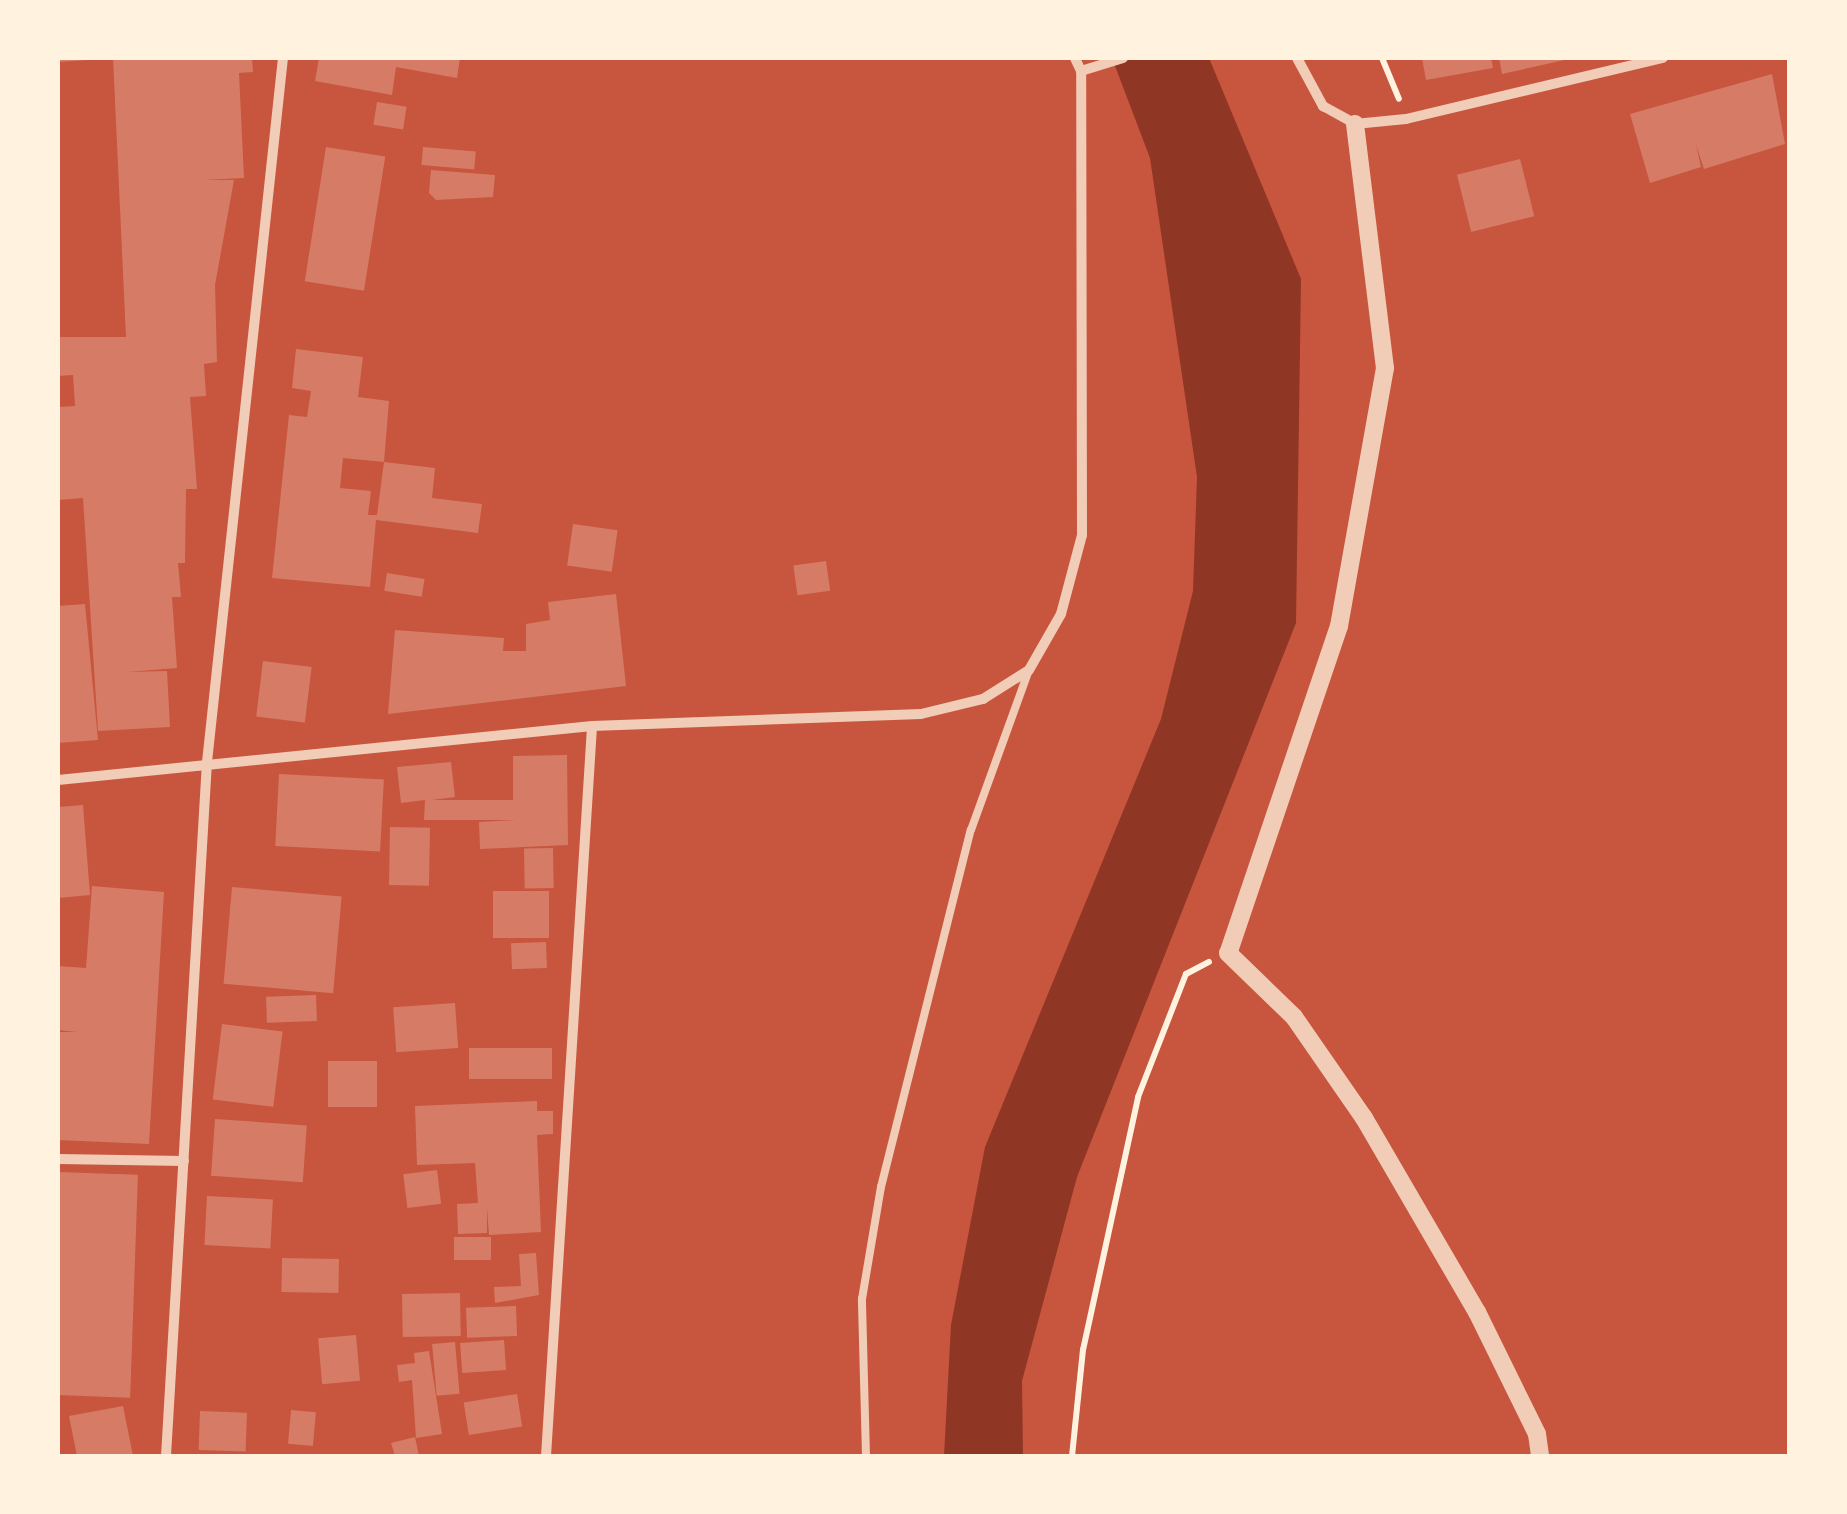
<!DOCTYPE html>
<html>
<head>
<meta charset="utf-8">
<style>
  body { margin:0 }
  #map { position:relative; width:1847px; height:1514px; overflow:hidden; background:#c8553d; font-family:"Exo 2",sans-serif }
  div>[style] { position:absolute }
  .water>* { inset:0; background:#8f3625 }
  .building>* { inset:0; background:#d67c66; transform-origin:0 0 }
  .path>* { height:6px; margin:-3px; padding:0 3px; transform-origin:3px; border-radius:3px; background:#fff3e0 }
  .service>* { height:8px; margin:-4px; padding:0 4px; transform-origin:4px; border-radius:4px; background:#f1ccb7 }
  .minor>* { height:10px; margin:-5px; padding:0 5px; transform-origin:5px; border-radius:5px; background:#f1ccb7 }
  .tertiary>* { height:18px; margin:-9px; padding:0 9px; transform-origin:9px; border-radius:9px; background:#f1ccb7 }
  span { translate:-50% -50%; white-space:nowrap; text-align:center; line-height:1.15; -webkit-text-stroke:8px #fff3e0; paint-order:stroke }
  .frame { position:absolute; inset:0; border:60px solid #fff3e0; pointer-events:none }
</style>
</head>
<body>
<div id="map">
  <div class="water">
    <i style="clip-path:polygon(1112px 58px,1209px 58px,1301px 279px,1296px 623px,1077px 1177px,1022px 1381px,1023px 1456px,944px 1456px,951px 1325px,985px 1147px,1161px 719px,1193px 591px,1197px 477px,1150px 158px)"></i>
  </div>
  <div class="building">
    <i style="clip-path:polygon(58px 58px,89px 58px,89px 60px,58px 62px)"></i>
    <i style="clip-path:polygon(113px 58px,252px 58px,253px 72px,239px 73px,244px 178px,204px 180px,234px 180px,215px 285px,217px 362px,204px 364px,206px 396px,190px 397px,197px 489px,186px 489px,185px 563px,178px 563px,181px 597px,172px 597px,177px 668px,127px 672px,167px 671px,170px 727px,98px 731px,83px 498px,58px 500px,58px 407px,75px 406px,73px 375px,58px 376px,58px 337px,126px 337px)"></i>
    <i style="clip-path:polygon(319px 58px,460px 58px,457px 78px,396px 67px,392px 95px,315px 81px)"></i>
    <i style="clip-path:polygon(1422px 58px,1491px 58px,1493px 68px,1426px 80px)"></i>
    <i style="clip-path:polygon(1499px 58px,1568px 58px,1569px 59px,1502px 74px)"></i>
    <i style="clip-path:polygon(1772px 74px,1785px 144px,1704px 169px,1696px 145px,1701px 167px,1650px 183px,1630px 114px)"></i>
    <i style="left:377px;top:102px;width:30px;height:23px;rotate:9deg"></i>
    <i style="left:326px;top:147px;width:60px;height:136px;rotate:9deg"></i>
    <i style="left:423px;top:147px;width:53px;height:18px;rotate:5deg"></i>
    <i style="left:1520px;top:159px;width:59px;height:65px;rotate:76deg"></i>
    <i style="clip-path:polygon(431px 170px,495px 175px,493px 197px,436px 200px,429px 193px)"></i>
    <i style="clip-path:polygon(296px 349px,363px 357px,358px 397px,389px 401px,384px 462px,343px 458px,340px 488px,371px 491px,368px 515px,377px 515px,384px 462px,435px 468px,432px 498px,482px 504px,478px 533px,376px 520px,370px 587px,272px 578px,289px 415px,307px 417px,311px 391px,292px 388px)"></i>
    <i style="left:573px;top:524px;width:45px;height:42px;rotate:8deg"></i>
    <i style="left:826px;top:561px;width:30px;height:33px;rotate:82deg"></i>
    <i style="left:387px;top:573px;width:38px;height:18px;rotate:9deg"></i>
    <i style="clip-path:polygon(616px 594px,626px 686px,388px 714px,395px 630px,504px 638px,503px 651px,526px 651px,526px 624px,550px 620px,548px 602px)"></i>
    <i style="clip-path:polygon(85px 604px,98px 740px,58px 743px,58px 606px)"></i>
    <i style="left:263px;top:661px;width:49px;height:56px;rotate:7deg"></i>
    <i style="clip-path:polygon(567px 755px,568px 845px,480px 849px,479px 822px,516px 820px,424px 820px,425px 800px,401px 803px,397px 767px,451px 762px,455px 797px,432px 800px,513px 800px,513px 756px)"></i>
    <i style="left:279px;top:774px;width:105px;height:72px;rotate:3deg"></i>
    <i style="clip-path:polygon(83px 805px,90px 895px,58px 898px,58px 807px)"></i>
    <i style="left:390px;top:827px;width:40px;height:58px;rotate:1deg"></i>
    <i style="left:553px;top:848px;width:40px;height:29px;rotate:89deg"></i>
    <i style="clip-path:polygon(92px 886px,164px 892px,149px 1144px,58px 1140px,58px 1032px,77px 1032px,58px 1030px,58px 966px,86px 968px)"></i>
    <i style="left:232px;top:887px;width:110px;height:97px;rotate:5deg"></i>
    <i style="left:493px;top:891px;width:56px;height:47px"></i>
    <i style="left:546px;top:942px;width:26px;height:35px;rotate:88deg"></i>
    <i style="left:316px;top:995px;width:26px;height:50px;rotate:88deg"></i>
    <i style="left:455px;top:1003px;width:45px;height:62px;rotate:86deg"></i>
    <i style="left:222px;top:1024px;width:61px;height:76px;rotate:7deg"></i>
    <i style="left:469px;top:1048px;width:83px;height:31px"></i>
    <i style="left:328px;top:1061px;width:49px;height:46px"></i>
    <i style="clip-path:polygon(537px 1101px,537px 1111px,553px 1111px,553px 1134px,537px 1135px,541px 1232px,489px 1235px,487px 1208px,487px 1233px,458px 1234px,457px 1204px,478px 1203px,475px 1163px,417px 1165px,415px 1106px)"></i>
    <i style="left:215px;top:1119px;width:92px;height:57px;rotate:4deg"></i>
    <i style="left:437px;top:1170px;width:34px;height:34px;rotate:83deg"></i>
    <i style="left:58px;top:1172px;width:80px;height:223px;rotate:2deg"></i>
    <i style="left:207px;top:1196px;width:66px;height:49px;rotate:3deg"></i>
    <i style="left:454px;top:1237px;width:37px;height:23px"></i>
    <i style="clip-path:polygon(536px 1253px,539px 1295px,495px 1303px,494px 1287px,521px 1286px,519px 1254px)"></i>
    <i style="left:282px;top:1258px;width:57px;height:34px;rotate:1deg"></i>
    <i style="left:460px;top:1293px;width:43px;height:58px;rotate:89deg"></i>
    <i style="left:516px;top:1306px;width:30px;height:50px;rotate:88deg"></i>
    <i style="left:356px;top:1335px;width:46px;height:38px;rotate:85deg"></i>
    <i style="left:504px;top:1340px;width:30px;height:44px;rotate:86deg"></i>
    <i style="left:455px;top:1342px;width:52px;height:23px;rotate:85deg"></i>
    <i style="clip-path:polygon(429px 1351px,442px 1434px,416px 1438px,412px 1380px,399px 1382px,397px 1365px,415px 1363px,414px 1353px)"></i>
    <i style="left:517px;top:1394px;width:33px;height:54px;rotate:81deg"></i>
    <i style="clip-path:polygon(123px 1406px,133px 1456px,77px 1456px,69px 1416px)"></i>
    <i style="left:291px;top:1410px;width:25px;height:34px;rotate:5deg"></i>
    <i style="left:200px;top:1411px;width:47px;height:39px;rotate:2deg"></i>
    <i style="clip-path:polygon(415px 1437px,419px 1456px,395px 1456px,391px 1443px)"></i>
  </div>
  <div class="path">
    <i style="left:1382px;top:58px;width:44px;rotate:67.5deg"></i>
    <i style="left:1072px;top:1456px;width:107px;rotate:-84.1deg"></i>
    <i style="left:1083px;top:1350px;width:259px;rotate:-77.7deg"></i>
    <i style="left:1138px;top:1097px;width:132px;rotate:-68.7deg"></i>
    <i style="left:1186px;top:974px;width:26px;rotate:-28deg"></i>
  </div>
  <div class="service">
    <i style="left:866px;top:1456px;width:157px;rotate:-91.5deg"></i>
    <i style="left:862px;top:1299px;width:114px;rotate:-80.4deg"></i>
    <i style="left:881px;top:1187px;width:368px;rotate:-75.9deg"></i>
    <i style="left:971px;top:830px;width:170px;rotate:-70.1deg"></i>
  </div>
  <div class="minor">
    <i style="left:1297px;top:58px;width:55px;rotate:61.6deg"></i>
    <i style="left:1323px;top:106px;width:37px;rotate:29deg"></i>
    <i style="left:1355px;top:124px;width:51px;rotate:-5.6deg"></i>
    <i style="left:1406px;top:119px;width:264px;rotate:-13.4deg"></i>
    <i style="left:1081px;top:71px;width:44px;rotate:-17.2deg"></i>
    <i style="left:58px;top:780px;width:537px;rotate:-5.77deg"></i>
    <i style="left:592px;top:726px;width:329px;rotate:-2.1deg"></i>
    <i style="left:921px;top:714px;width:64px;rotate:-13.6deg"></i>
    <i style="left:983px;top:699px;width:54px;rotate:-32.2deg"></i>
    <i style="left:1029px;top:670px;width:64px;rotate:-60.3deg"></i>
    <i style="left:1061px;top:614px;width:82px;rotate:-75.1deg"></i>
    <i style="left:1082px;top:535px;width:464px;rotate:-90.1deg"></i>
    <i style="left:1081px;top:71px;width:14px;rotate:-115deg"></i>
    <i style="left:58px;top:1159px;width:126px;rotate:0.9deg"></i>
    <i style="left:166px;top:1456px;width:695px;rotate:-86.62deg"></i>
    <i style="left:207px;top:762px;width:708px;rotate:-83.84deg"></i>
    <i style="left:546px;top:1456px;width:731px;rotate:-86.39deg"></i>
  </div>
  <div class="tertiary">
    <i style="left:1355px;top:124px;width:246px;rotate:83deg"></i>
    <i style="left:1385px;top:368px;width:262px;rotate:100.1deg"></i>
    <i style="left:1339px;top:626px;width:345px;rotate:108.7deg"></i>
    <i style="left:1228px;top:953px;width:92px;rotate:44.1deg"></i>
    <i style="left:1294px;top:1017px;width:123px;rotate:55.3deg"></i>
    <i style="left:1364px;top:1118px;width:225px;rotate:59.8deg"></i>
    <i style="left:1477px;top:1312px;width:136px;rotate:63.8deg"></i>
    <i style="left:1537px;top:1434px;width:22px;rotate:82deg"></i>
  </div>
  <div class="frame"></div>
</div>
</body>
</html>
